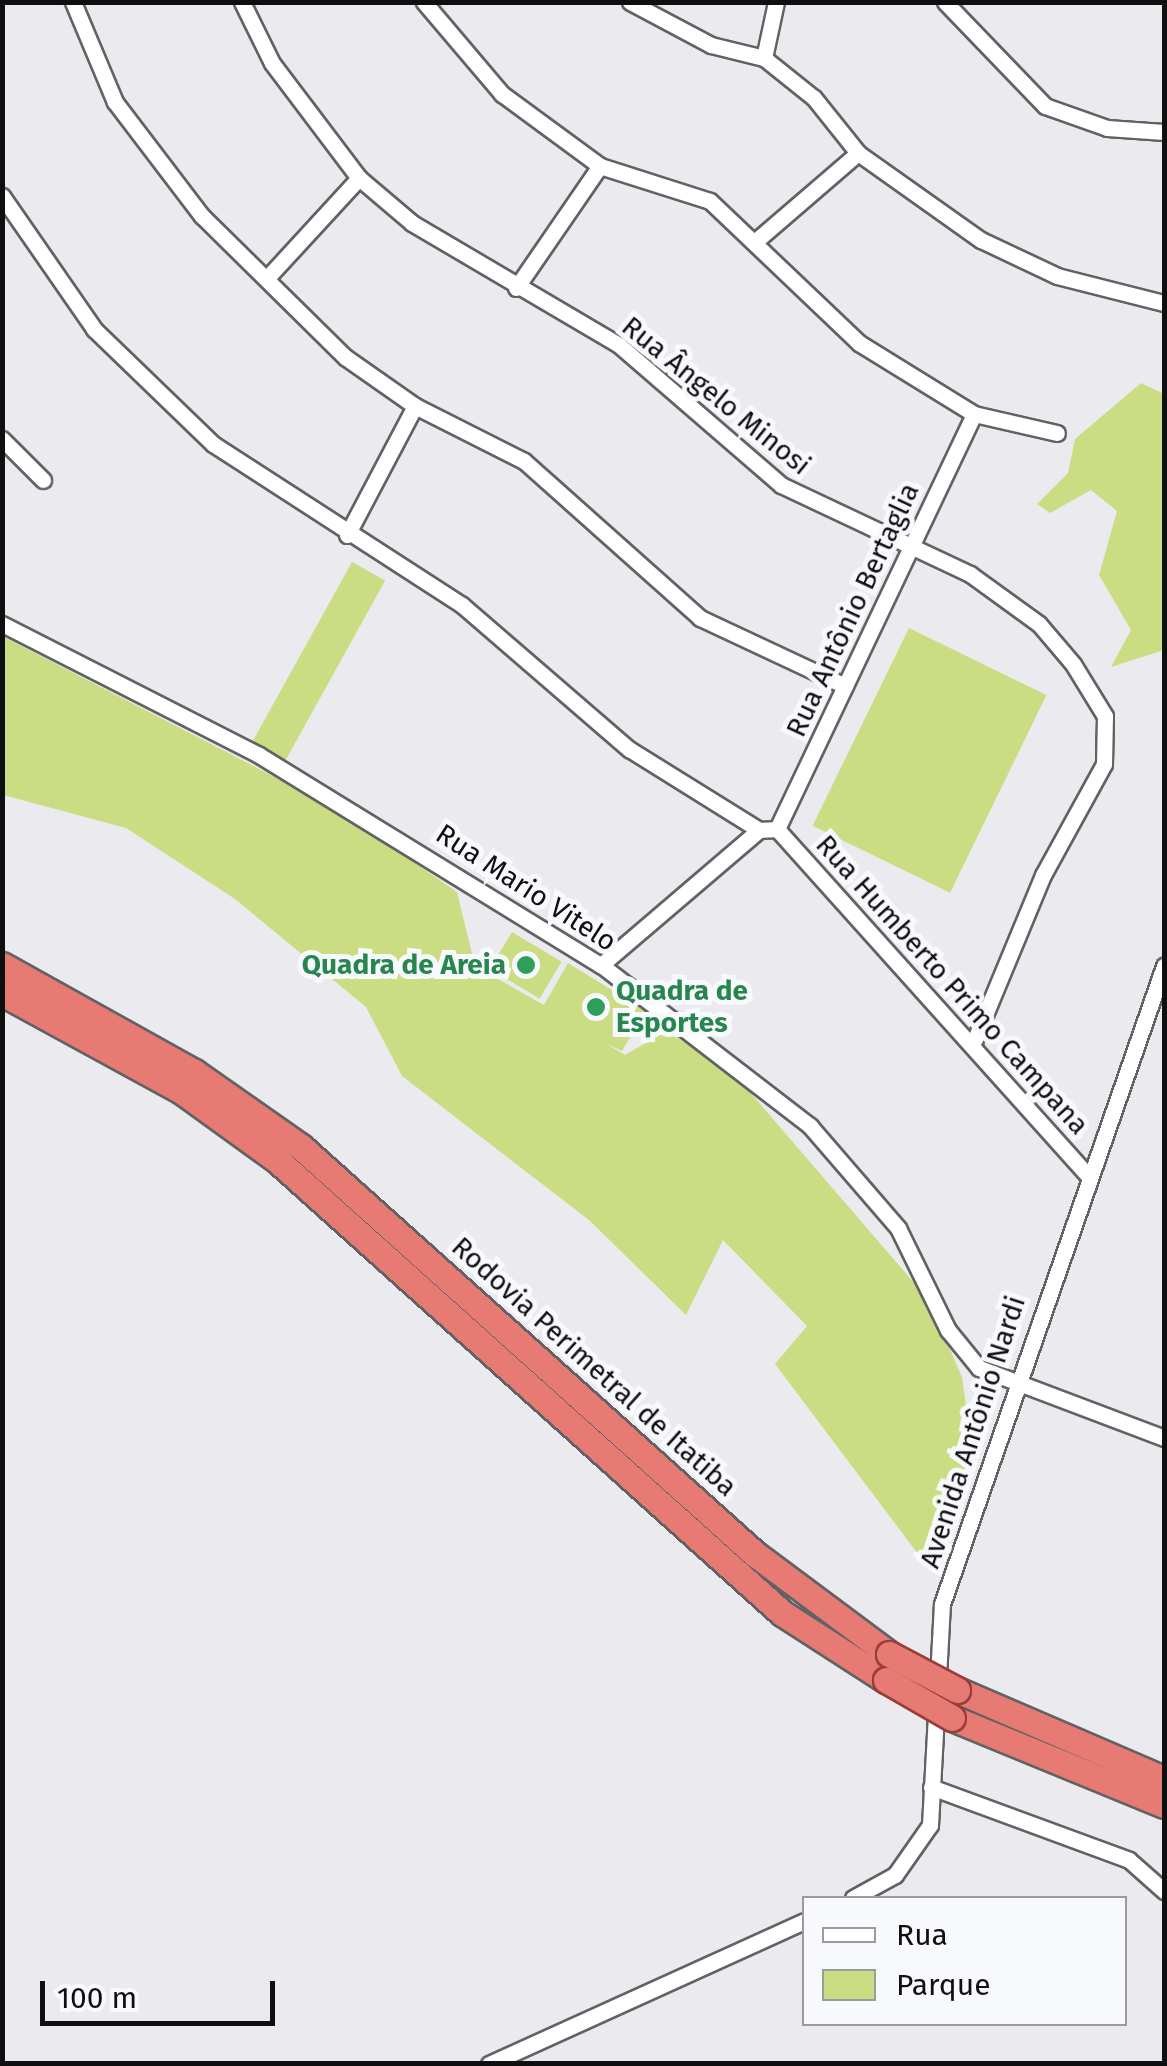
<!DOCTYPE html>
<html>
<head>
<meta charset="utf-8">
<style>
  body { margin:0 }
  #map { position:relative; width:1167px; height:2066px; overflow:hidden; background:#ebebef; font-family:"Fira Sans",sans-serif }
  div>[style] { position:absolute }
  .green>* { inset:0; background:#cbdd82; transform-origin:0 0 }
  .roads { filter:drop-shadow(2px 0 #626265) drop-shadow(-2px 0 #626265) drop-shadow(0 2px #626265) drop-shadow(0 -2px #626265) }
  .minor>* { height:15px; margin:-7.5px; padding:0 7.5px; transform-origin:7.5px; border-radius:7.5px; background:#fff }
  .trunk>* { height:25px; margin:-12.5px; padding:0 12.5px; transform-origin:12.5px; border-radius:12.5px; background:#e87a74 }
  .bridges { filter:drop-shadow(2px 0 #983e3b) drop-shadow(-2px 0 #983e3b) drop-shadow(0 2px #983e3b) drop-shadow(0 -2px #983e3b) }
  .trunk-bridge>* { height:25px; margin:-12.5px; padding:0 12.5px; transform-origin:12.5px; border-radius:12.5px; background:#e87a74 }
  .dots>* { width:28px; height:28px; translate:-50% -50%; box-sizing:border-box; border:5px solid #f8f9fd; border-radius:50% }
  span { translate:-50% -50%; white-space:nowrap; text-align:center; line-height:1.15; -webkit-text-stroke:10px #f8f9fd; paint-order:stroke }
  .street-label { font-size:28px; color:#0f0f10 }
  .leisure-label { font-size:28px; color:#27864d; font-weight:700 }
  .right { translate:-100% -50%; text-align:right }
  .left { translate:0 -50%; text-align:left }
  .frame { position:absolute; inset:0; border:5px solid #0f0f10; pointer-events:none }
  .legend { position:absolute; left:802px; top:1896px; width:325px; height:130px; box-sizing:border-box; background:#f8f9fd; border:2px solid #9b9b9e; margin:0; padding:12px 18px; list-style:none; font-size:30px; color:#0f0f10 }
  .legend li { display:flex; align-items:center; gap:20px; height:50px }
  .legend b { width:50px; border:2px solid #9b9b9e }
  .scale { position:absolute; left:40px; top:1981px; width:235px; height:45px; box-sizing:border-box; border:5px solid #0f0f10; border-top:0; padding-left:12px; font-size:30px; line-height:35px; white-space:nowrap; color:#0f0f10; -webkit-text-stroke:8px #f8f9fd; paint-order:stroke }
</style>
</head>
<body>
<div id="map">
  <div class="green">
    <i style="clip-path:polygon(1141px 383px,1164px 394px,1164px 650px,1111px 667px,1131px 630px,1099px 575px,1117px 511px,1091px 490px,1050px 513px,1037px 504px,1068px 473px,1075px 439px)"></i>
    <i style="left:352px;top:562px;width:38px;height:205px;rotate:29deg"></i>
    <i style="left:909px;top:628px;width:153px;height:220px;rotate:26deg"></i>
    <i style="clip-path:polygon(2px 636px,333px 807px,457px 892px,475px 966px,544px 1005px,568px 963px,646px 1011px,622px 1051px,607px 1044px,625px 1055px,667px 1031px,736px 1076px,928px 1299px,962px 1377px,970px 1435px,963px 1492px,924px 1562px,775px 1364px,807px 1326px,723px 1240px,686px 1315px,589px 1220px,402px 1076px,366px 1007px,235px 899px,126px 828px,3px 795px)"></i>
    <i style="left:512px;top:932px;width:58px;height:43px;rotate:31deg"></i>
  </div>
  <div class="roads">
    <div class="minor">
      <i style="left:73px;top:2px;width:108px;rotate:67.2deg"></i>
      <i style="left:115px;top:102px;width:143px;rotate:52.7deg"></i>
      <i style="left:202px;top:216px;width:201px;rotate:44.6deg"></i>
      <i style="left:345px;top:357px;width:85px;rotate:35deg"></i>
      <i style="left:415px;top:406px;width:122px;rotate:26.8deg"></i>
      <i style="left:524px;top:461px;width:236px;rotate:41.7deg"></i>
      <i style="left:700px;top:618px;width:160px;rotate:25.1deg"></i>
      <i style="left:242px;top:2px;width:68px;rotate:63.8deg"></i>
      <i style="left:272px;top:63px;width:144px;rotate:52.9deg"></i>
      <i style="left:359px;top:178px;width:70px;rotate:40.3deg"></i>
      <i style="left:412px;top:223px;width:240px;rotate:30.5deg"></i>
      <i style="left:619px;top:345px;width:214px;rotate:40.8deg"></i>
      <i style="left:781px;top:485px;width:209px;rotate:25.2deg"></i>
      <i style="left:970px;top:574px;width:85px;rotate:35.9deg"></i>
      <i style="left:1039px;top:624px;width:52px;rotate:49.6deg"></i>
      <i style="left:1073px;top:664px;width:61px;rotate:58.4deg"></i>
      <i style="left:1105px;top:716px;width:48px;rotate:91.2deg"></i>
      <i style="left:1104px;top:764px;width:127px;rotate:118.8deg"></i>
      <i style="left:1043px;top:875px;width:178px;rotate:112.5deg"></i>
      <i style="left:424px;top:2px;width:121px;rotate:49.7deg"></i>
      <i style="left:502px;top:94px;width:122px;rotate:36.3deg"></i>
      <i style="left:600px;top:166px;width:115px;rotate:17.7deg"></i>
      <i style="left:710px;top:201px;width:206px;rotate:43.6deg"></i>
      <i style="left:859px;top:343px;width:135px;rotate:31.7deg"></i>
      <i style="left:974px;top:414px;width:85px;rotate:12.9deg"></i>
      <i style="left:630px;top:2px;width:92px;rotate:28deg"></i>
      <i style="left:711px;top:45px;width:55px;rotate:13.8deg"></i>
      <i style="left:764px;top:58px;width:64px;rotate:38.7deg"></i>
      <i style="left:814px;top:98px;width:70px;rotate:51.3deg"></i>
      <i style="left:858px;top:153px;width:151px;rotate:35.3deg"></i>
      <i style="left:981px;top:240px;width:84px;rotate:25.3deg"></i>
      <i style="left:1057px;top:276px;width:110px;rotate:14.2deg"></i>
      <i style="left:945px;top:2px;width:144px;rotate:46.1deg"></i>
      <i style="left:1045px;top:106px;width:66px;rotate:19.5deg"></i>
      <i style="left:1107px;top:128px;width:57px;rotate:4deg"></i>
      <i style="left:764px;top:58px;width:57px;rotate:-77.9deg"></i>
      <i style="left:2px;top:196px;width:162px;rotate:55.3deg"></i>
      <i style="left:94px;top:329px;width:165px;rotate:44deg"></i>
      <i style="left:213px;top:444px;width:297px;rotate:32.9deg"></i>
      <i style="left:462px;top:605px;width:221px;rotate:40.8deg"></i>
      <i style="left:629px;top:749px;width:153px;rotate:31.9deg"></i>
      <i style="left:759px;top:830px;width:18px;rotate:-3deg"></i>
      <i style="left:777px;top:829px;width:462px;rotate:48.1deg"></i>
      <i style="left:758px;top:239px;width:132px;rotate:-40.7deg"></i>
      <i style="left:267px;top:278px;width:136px;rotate:-47.4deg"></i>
      <i style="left:516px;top:288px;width:148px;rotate:-55.5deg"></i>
      <i style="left:2px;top:439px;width:58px;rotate:45deg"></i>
      <i style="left:347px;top:535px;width:146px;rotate:-62.2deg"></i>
      <i style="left:2px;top:624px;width:288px;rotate:27deg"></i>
      <i style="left:259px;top:755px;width:401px;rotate:31.6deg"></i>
      <i style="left:601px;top:965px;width:264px;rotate:37.6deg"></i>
      <i style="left:810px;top:1126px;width:135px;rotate:49.2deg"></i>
      <i style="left:898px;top:1228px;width:114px;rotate:63.9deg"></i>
      <i style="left:948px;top:1330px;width:49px;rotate:50.8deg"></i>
      <i style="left:979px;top:1368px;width:198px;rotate:20.7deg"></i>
      <i style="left:777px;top:829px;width:459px;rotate:-64.6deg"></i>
      <i style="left:601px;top:965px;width:208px;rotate:-40.5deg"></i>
      <i style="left:931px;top:1787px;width:211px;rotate:20.2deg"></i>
      <i style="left:1129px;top:1860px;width:47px;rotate:41.5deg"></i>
      <i style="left:853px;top:1898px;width:48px;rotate:-28.7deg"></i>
      <i style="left:895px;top:1875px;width:61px;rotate:-55deg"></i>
      <i style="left:930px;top:1825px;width:221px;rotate:-86.9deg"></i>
      <i style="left:942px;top:1604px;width:676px;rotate:-70.81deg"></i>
      <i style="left:489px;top:2064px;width:346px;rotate:-24.4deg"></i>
    </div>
    <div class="trunk">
      <i style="left:2px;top:965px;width:220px;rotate:29.1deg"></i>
      <i style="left:194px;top:1072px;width:131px;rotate:35deg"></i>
      <i style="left:301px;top:1147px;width:610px;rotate:41.88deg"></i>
      <i style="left:755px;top:1554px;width:167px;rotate:36.7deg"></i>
      <i style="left:2px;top:993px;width:203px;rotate:28.6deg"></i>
      <i style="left:180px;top:1090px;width:120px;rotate:35.8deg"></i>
      <i style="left:277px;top:1160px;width:678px;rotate:41.89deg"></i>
      <i style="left:782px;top:1613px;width:124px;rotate:32.8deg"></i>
      <i style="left:957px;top:1690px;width:225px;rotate:23.3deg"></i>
      <i style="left:952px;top:1718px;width:229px;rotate:22.3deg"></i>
    </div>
  </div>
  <div class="bridges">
    <div class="trunk-bridge">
      <i style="left:889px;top:1654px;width:77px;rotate:27.9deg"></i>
      <i style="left:886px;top:1680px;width:76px;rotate:29.9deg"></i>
    </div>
  </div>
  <div class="dots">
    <i style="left:526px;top:965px;background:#2e9e5b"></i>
    <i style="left:596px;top:1007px;background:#2e9e5b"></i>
  </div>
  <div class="street-label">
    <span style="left:716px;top:396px;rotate:39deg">Rua Ângelo Minosi</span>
    <span style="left:853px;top:610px;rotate:-65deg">Rua Antônio Bertaglia</span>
    <span style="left:526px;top:888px;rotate:33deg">Rua Mario Vitelo</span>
    <span style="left:952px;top:985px;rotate:48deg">Rua Humberto Primo Campana</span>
    <span style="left:594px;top:1367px;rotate:42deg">Rodovia Perimetral de Itatiba</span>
    <span style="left:973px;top:1432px;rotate:-72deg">Avenida Antônio Nardi</span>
  </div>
  <div class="leisure-label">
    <span class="right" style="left:506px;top:965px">Quadra de Areia</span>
    <span class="left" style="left:616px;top:1007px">Quadra de<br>Esportes</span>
  </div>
  <div class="frame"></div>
  <ul class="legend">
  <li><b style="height:12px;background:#fff"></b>Rua</li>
  <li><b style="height:28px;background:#cbdd82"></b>Parque</li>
  </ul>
  <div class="scale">100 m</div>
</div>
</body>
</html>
